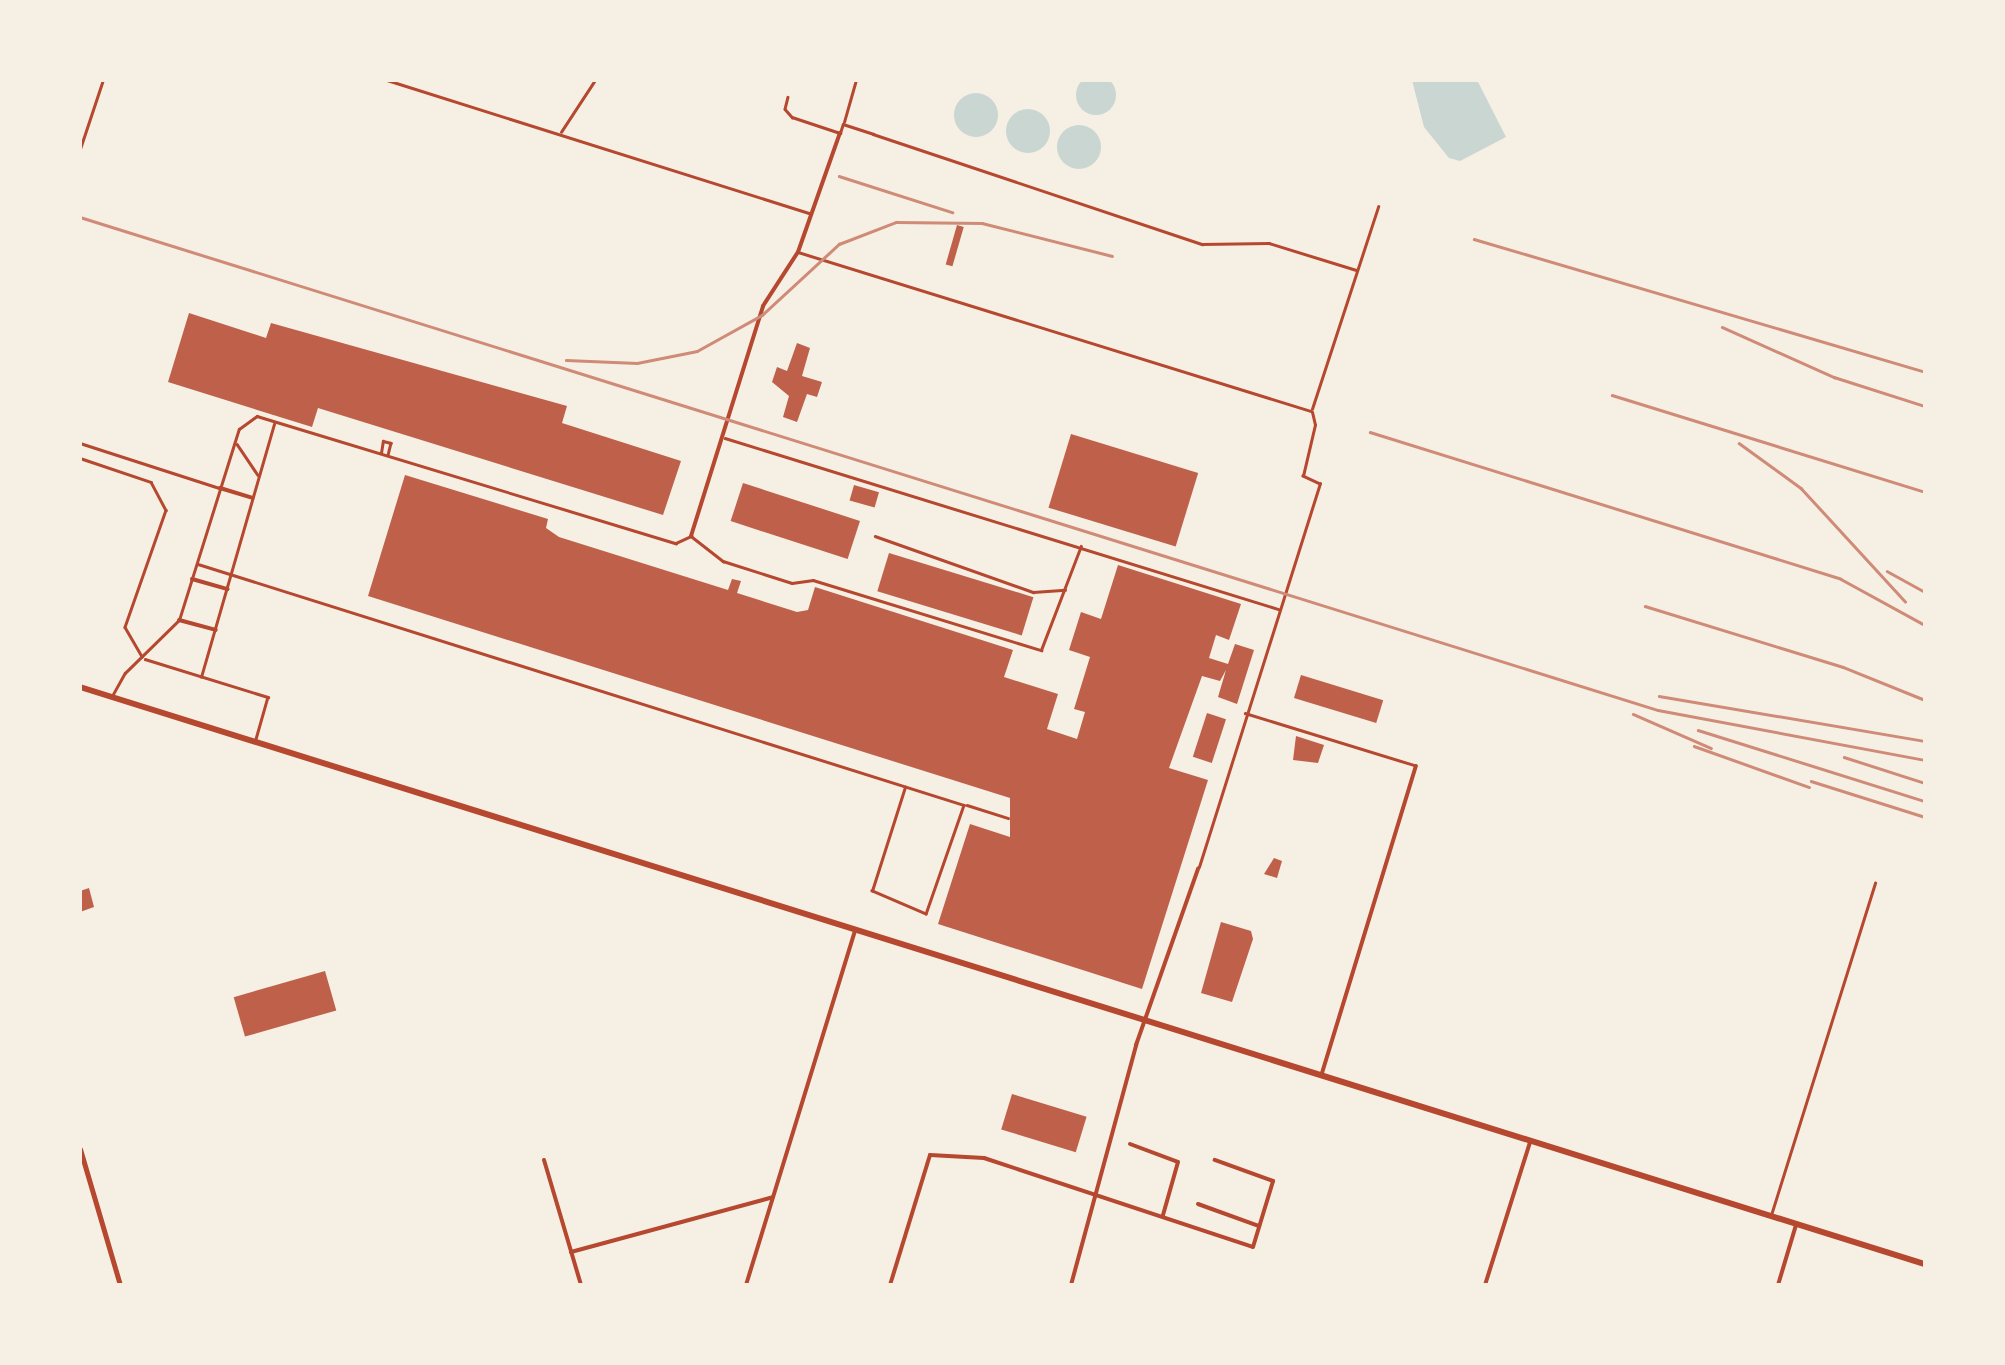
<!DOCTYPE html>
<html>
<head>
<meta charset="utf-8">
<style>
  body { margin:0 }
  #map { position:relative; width:2005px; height:1365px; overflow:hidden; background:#f6efe4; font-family:Mulish,sans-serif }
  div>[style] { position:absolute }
  .water>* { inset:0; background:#c9d6d2 }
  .round { border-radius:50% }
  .building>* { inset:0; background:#bf614a; transform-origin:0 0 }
  .service>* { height:2.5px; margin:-1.25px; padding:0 1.25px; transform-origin:1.25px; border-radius:1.25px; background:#b5482f }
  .minor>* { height:4px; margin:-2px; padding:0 2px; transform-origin:2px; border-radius:2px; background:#b5482f }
  .tertiary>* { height:5px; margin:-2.5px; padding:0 2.5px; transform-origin:2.5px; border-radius:2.5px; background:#b5482f }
  .primary>* { height:6px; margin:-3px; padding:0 3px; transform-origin:3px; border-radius:3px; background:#b5482f }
  .rail>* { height:2.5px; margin:-1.25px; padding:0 1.25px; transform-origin:1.25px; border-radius:1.25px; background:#cf8b77 }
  span { translate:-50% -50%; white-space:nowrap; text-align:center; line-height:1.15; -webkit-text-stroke:8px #f6efe4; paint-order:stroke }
  .frame { position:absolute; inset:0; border:82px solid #f6efe4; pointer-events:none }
</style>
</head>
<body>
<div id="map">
  <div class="water">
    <i class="round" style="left:1076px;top:75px;width:40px;height:40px"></i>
    <i style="clip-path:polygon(1412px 80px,1477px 80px,1506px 137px,1460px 161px,1449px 158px,1424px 127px)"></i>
    <i class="round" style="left:954px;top:93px;width:44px;height:44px"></i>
    <i class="round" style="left:1006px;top:109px;width:44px;height:44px"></i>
    <i class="round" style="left:1057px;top:125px;width:44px;height:44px"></i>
  </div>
  <div class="building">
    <i style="left:957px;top:225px;width:7px;height:41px;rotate:16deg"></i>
    <i style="clip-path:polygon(189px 313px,266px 338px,271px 323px,567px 406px,562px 423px,681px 461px,663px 515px,318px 408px,312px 427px,168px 382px)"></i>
    <i style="clip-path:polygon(797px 343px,810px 348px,802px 376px,822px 382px,817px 397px,807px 394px,797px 422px,783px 417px,789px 396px,772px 382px,777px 367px,787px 371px)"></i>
    <i style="left:1071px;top:434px;width:133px;height:77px;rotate:17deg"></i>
    <i style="clip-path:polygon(405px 475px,548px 519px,546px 528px,559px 537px,728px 590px,732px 579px,741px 581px,737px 593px,797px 612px,808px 610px,815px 587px,1013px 650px,1004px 677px,1058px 694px,1047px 729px,1077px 739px,1085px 712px,1074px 709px,1090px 657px,1069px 650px,1081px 612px,1101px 619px,1118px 565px,1241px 604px,1229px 640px,1216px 635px,1209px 658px,1228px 664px,1235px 644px,1254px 650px,1237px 704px,1218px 697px,1226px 670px,1220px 681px,1202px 676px,1169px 768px,1208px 780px,1142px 989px,938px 924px,970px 824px,1010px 837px,1010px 798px,368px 596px)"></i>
    <i style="left:743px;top:483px;width:123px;height:40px;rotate:18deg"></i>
    <i style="left:854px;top:485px;width:26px;height:16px;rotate:16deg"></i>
    <i style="left:889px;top:553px;width:151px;height:40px;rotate:17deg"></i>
    <i style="left:1301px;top:675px;width:86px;height:24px;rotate:17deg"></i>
    <i style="left:1207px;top:713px;width:20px;height:46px;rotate:18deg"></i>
    <i style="clip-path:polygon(1296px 736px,1324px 745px,1318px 763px,1293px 760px)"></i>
    <i style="clip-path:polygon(1274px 858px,1282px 861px,1277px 878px,1264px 874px)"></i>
    <i style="clip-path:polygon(89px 888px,94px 907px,80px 912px,80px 891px)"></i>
    <i style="clip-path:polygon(1221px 922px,1251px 931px,1253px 939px,1232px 1002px,1201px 993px)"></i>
    <i style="left:325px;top:971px;width:41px;height:95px;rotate:74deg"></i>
    <i style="left:1012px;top:1094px;width:78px;height:37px;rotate:17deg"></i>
  </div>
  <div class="service">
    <i style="left:387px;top:80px;width:442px;rotate:17.5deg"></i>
    <i style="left:788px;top:97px;width:12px;rotate:104deg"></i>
    <i style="left:785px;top:109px;width:11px;rotate:49deg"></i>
    <i style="left:792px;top:117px;width:51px;rotate:18.4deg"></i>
    <i style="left:840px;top:133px;width:9px;rotate:-72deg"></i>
    <i style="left:843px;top:124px;width:32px;rotate:18deg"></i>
    <i style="left:873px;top:134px;width:347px;rotate:18.5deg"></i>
    <i style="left:1202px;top:244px;width:67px;rotate:-0.9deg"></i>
    <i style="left:1269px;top:243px;width:91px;rotate:17.2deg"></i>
    <i style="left:844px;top:122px;width:44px;rotate:-74.1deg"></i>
    <i style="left:561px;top:132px;width:62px;rotate:-56.8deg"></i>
    <i style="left:80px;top:149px;width:73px;rotate:-71.6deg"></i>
    <i style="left:798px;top:252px;width:537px;rotate:17.22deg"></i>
    <i style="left:1312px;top:409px;width:213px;rotate:-71.9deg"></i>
    <i style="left:725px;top:438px;width:579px;rotate:17.18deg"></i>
    <i style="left:80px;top:443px;width:146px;rotate:17.9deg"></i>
    <i style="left:237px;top:444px;width:37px;rotate:56deg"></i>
    <i style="left:381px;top:453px;width:12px;rotate:-81deg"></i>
    <i style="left:383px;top:441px;width:8px;rotate:14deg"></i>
    <i style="left:391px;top:443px;width:12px;rotate:104deg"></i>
    <i style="left:80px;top:458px;width:75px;rotate:18.7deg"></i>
    <i style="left:151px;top:482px;width:32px;rotate:62deg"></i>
    <i style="left:166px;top:510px;width:124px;rotate:109.3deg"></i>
    <i style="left:125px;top:627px;width:34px;rotate:60deg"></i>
    <i style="left:875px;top:536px;width:168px;rotate:19.5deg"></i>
    <i style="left:1033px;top:592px;width:32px;rotate:-4deg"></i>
    <i style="left:198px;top:564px;width:803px;rotate:17.46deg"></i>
    <i style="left:964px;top:805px;width:115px;rotate:109.2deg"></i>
    <i style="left:926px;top:914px;width:59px;rotate:-156.9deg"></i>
    <i style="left:872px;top:891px;width:109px;rotate:-72.4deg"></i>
    <i style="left:145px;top:659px;width:129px;rotate:17.2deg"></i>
    <i style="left:268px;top:697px;width:44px;rotate:105.9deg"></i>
    <i style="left:201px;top:677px;width:263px;rotate:-73.9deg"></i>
    <i style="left:112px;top:696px;width:26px;rotate:-61deg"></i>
    <i style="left:125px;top:673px;width:76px;rotate:-44.5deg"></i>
    <i style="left:179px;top:620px;width:200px;rotate:-72.6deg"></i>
    <i style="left:239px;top:429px;width:22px;rotate:-36deg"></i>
    <i style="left:257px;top:416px;width:438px;rotate:16.9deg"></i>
    <i style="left:676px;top:543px;width:17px;rotate:-25deg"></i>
    <i style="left:691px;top:536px;width:41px;rotate:38deg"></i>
    <i style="left:723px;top:561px;width:72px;rotate:17.7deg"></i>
    <i style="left:792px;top:583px;width:21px;rotate:-8deg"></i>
    <i style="left:813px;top:580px;width:239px;rotate:17.1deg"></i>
    <i style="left:1041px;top:650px;width:111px;rotate:-69deg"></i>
    <i style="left:1245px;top:713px;width:177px;rotate:17.1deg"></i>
    <i style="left:967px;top:805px;width:43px;rotate:17.6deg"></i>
    <i style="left:1199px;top:867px;width:402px;rotate:-72.5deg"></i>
    <i style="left:1320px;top:484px;width:19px;rotate:-155deg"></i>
    <i style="left:1303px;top:476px;width:52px;rotate:-76.8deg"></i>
    <i style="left:1315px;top:425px;width:13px;rotate:-103deg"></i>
    <i style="left:1771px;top:1215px;width:348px;rotate:-72.6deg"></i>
  </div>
  <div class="minor">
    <i style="left:220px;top:488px;width:34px;rotate:17deg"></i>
    <i style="left:691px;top:536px;width:241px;rotate:-72.6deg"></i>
    <i style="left:763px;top:306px;width:64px;rotate:-57.1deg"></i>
    <i style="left:798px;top:252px;width:126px;rotate:-70.6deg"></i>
    <i style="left:192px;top:579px;width:37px;rotate:16deg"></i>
    <i style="left:179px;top:620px;width:38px;rotate:15deg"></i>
    <i style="left:1322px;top:1073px;width:321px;rotate:-73deg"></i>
    <i style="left:1130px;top:1144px;width:51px;rotate:20.6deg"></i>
    <i style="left:1178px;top:1162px;width:55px;rotate:105.8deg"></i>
    <i style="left:544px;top:1160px;width:130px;rotate:73.5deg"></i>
    <i style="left:1198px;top:1204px;width:65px;rotate:19.8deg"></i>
    <i style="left:571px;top:1252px;width:209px;rotate:-15.2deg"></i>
    <i style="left:746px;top:1285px;width:370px;rotate:-72.9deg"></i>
    <i style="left:890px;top:1285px;width:136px;rotate:-72.9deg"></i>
    <i style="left:930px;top:1155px;width:54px;rotate:3.2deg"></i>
    <i style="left:984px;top:1158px;width:283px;rotate:18.3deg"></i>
    <i style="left:1253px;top:1247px;width:69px;rotate:-73.1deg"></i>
    <i style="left:1273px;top:1181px;width:62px;rotate:-160.1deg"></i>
    <i style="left:1071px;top:1285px;width:249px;rotate:-74.8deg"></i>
    <i style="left:1136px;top:1045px;width:187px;rotate:-70.6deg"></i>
    <i style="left:1485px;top:1285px;width:150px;rotate:-72.5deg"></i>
    <i style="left:1778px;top:1285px;width:63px;rotate:-73.3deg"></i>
  </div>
  <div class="tertiary">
    <i style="left:80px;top:1149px;width:142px;rotate:73.6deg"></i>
  </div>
  <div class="primary">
    <i style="left:80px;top:687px;width:1933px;rotate:17.37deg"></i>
  </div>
  <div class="rail">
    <i style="left:839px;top:176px;width:119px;rotate:17.7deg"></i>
    <i style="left:80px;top:217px;width:1653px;rotate:17.35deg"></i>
    <i style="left:1658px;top:710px;width:272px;rotate:10.6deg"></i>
    <i style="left:1474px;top:239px;width:470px;rotate:16.4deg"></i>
    <i style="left:1722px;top:327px;width:123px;rotate:24.1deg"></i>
    <i style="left:1834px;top:377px;width:96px;rotate:17.7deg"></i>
    <i style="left:566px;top:360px;width:71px;rotate:2.4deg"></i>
    <i style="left:637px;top:363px;width:61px;rotate:-11.3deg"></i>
    <i style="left:697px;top:351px;width:74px;rotate:-29deg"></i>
    <i style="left:762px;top:315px;width:105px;rotate:-42.7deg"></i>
    <i style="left:839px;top:244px;width:61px;rotate:-21.1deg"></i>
    <i style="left:896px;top:222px;width:86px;rotate:0.7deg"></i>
    <i style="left:982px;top:223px;width:134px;rotate:14.2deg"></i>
    <i style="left:1612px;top:395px;width:328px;rotate:17.2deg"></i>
    <i style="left:1370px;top:432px;width:493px;rotate:17.3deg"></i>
    <i style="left:1841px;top:579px;width:96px;rotate:28.7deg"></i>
    <i style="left:1739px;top:443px;width:77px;rotate:36deg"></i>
    <i style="left:1801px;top:488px;width:154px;rotate:47.4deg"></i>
    <i style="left:1887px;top:571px;width:43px;rotate:28.9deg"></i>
    <i style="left:1645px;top:606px;width:207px;rotate:17.1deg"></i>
    <i style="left:1843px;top:667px;width:88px;rotate:21.9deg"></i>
    <i style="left:1659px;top:696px;width:270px;rotate:9.6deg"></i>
    <i style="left:1633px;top:714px;width:85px;rotate:23.6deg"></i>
    <i style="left:1698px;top:730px;width:238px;rotate:17.4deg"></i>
    <i style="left:1694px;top:746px;width:122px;rotate:19.6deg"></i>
    <i style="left:1844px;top:757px;width:85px;rotate:17.8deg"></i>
    <i style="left:1811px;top:781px;width:120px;rotate:17.5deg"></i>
  </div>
  <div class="frame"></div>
</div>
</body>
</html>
